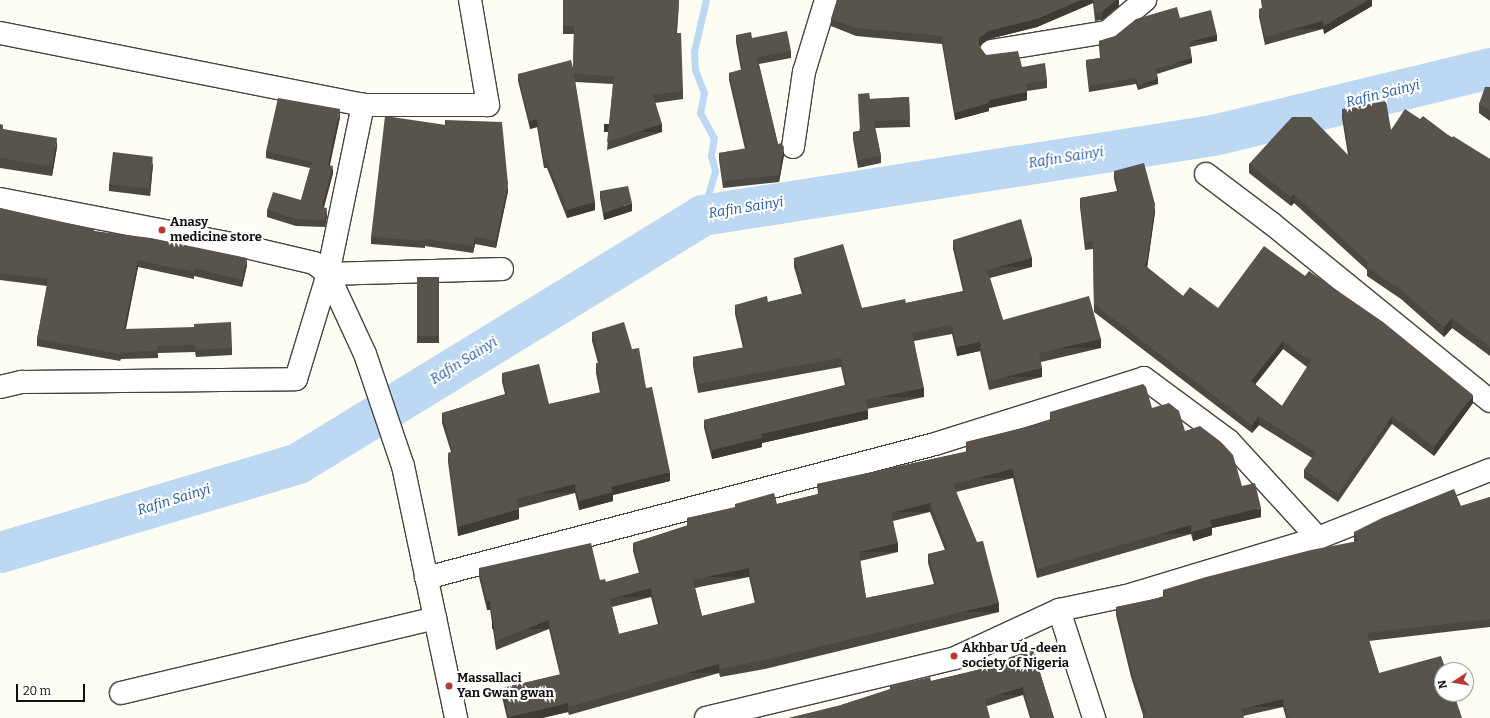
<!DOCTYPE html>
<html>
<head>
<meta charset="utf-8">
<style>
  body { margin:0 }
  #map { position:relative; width:1490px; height:718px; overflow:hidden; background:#fefdf4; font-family:Bitter,serif }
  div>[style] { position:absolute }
  .stream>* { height:7px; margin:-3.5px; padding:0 3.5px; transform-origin:3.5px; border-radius:3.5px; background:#bcd8f2 }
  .river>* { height:41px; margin:-20.5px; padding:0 20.5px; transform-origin:20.5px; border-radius:20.5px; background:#bcd8f2 }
  .roads { filter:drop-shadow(1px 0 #434343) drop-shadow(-1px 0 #434343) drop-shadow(0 1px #434343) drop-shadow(0 -1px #434343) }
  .minor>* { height:22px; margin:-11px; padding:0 11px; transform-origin:11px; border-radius:11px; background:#fff }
  .wall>* { inset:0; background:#4c4742; transform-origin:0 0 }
  .shaded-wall>* { inset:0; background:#3e3a36; transform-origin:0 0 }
  .building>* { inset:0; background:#58534d; transform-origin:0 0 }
  .dots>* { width:11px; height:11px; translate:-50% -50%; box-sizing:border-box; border:2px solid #fff; border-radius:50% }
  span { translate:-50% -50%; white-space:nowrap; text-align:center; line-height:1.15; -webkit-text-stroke:4px #fff; paint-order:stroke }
  .poi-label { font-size:13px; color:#101010; font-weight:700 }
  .left { translate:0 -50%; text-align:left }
  .water-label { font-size:14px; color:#21589b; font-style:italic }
  .north { position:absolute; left:1434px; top:662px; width:40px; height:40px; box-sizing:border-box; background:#fff; border:1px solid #9f9f9f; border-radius:50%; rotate:258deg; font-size:11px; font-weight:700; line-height:16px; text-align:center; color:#101010 }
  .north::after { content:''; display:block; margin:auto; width:14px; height:18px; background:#b83931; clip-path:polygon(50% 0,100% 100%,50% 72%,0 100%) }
  .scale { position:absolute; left:16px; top:684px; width:69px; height:18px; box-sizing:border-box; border:2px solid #101010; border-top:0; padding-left:5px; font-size:12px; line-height:14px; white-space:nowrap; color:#101010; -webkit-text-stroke:3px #fff; paint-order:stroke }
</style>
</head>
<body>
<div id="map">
  <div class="stream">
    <i style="left:702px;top:215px;width:46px;rotate:-73.5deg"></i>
    <i style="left:715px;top:171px;width:16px;rotate:-104deg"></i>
    <i style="left:711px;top:155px;width:17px;rotate:-80deg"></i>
    <i style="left:714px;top:138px;width:29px;rotate:-119deg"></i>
    <i style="left:700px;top:113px;width:20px;rotate:-79deg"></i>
    <i style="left:704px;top:93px;width:25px;rotate:-111deg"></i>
    <i style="left:695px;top:70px;width:19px;rotate:-93deg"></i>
    <i style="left:694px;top:51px;width:52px;rotate:-76.8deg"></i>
  </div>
  <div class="river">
    <i style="left:0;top:552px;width:311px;rotate:-16.6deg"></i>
    <i style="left:298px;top:463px;width:474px;rotate:-31.5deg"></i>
    <i style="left:702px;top:215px;width:517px;rotate:-8.9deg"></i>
    <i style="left:1213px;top:135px;width:285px;rotate:-13.6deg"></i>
  </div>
  <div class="roads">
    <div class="minor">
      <i style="left:0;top:33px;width:370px;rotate:11.2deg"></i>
      <i style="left:363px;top:105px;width:125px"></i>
      <i style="left:488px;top:105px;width:107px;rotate:-99.7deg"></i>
      <i style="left:991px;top:51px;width:118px;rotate:-9.3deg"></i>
      <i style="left:1107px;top:32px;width:50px;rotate:-40.1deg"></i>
      <i style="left:793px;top:147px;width:76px;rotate:-81.7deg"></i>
      <i style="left:804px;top:72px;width:75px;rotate:-73deg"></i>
      <i style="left:1206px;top:174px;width:81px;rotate:37deg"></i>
      <i style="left:1271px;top:223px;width:282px;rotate:39.1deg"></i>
      <i style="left:0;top:199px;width:251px;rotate:11deg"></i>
      <i style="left:246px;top:247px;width:70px;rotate:13.2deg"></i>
      <i style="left:314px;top:263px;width:18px;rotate:38deg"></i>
      <i style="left:328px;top:274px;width:88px;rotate:65.2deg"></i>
      <i style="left:365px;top:354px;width:118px;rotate:71.3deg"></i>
      <i style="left:403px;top:466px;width:258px;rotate:78.1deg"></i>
      <i style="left:328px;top:274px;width:174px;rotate:-1.6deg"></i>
      <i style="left:0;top:387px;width:23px;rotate:-13deg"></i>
      <i style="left:22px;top:382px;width:274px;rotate:-0.6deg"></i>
      <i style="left:296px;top:379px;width:110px;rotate:-73.1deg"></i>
      <i style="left:328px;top:274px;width:173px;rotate:-78.3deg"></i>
      <i style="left:426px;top:578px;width:526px;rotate:-14.75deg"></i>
      <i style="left:935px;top:444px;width:219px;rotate:-17.5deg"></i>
      <i style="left:1144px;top:378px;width:106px;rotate:36.5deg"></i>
      <i style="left:1229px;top:441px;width:132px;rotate:47.5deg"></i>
      <i style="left:1059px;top:610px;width:114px;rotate:72deg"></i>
      <i style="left:121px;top:693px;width:323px;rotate:-13.4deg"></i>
      <i style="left:706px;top:718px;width:256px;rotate:-13.5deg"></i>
      <i style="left:955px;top:658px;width:115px;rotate:-24.8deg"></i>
      <i style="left:1059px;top:610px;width:68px;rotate:-11.8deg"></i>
      <i style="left:1126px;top:596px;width:201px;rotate:-16.8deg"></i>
      <i style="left:1318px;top:538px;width:185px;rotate:-21.6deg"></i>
    </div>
  </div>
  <div class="wall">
    <i style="clip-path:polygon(563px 0,679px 0,677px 33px,683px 91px,683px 99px,655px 103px,662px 132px,607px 150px,613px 84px,575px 82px,595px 210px,567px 218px,547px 168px,544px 168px,537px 127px,530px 129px,518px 81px,518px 74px,573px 68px,574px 34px,563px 34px)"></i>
    <i style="clip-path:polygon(837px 0,1119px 0,1119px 6px,1102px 20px,1095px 21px,1093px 3px,1037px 27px,989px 39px,979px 46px,986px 55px,1022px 67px,1047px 80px,1047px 88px,1027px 91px,1027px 100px,989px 108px,989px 111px,955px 120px,942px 44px,856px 36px,831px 26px,831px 19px)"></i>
    <i style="clip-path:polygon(1261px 0,1372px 0,1372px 6px,1324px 34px,1323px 29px,1265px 45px,1259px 17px,1259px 9px,1262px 8px)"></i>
    <i style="clip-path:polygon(1180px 18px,1217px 41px,1190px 47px,1192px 63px,1157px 74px,1158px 84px,1138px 90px,1136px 84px,1089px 92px,1086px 65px,1086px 60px,1100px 58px,1099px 46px,1099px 41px)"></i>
    <i style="clip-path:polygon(736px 35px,752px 38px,791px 51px,791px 58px,759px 64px,778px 144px,784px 155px,779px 182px,723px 188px,719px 160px,719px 153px,745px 149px,729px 80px,729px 73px,741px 70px,736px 42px)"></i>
    <i style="clip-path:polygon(1490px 87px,1490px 121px,1479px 113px,1479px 104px)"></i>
    <i style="clip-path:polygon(909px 97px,910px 127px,875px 128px,881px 156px,881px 163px,858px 168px,853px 139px,853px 132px,859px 131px,870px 99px)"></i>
    <i style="clip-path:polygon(1342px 109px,1391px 130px,1420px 119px,1490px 159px,1490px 356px,1452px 328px,1444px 337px,1401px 299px,1367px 276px,1367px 270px,1294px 203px,1291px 206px,1249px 173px,1249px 164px,1348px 155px,1342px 118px)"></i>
    <i style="clip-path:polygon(340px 117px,330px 165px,333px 173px,324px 207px,327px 216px,325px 227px,296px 226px,267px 217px,267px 210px,301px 200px,310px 168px,266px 158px,266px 151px)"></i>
    <i style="clip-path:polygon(445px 120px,508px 191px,496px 248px,475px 244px,473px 253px,425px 246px,425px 248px,371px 244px,371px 237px,445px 125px)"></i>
    <i style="clip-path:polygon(0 124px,3px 129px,57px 147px,52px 176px,0 168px)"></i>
    <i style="clip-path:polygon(153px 164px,150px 196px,109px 191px,109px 184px)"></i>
    <i style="clip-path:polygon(evenodd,1114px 171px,1155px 212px,1147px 267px,1183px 296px,1218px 308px,1473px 403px,1434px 456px,1392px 424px,1338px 502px,1304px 478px,1304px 470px,1312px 458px,1259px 425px,1252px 433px,1094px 312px,1093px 249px,1085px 250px,1080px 207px,1080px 198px,1117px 191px,1114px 179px,1114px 171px,1283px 349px,1307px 367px,1282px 406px,1255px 384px,1283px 349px)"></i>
    <i style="clip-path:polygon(600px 191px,632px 211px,604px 220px,600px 198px)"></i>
    <i style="clip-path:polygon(0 208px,94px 231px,247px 265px,242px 287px,194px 276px,194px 279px,138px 267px,126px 329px,232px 348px,232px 355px,196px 357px,195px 352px,158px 353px,158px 358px,121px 359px,120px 361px,37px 346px,37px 339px,47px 286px,0 280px)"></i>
    <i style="clip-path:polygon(953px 240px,1032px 267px,990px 278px,1003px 320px,1101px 348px,1041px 362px,1042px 377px,989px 390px,980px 351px,957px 356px,952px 334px,914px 341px,924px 397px,867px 409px,868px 419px,762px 443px,762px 447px,712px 459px,704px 428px,704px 420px,845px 385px,841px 367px,698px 393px,693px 366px,693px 357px,743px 348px,735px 314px,735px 305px,768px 302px,802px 294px,794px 267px,794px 258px,862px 308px,906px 303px,963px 291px,953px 249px)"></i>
    <i style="left:417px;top:277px;width:22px;height:66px"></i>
    <i style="clip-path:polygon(592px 332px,632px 349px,646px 388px,670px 481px,613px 495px,613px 501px,579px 510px,575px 493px,519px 508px,519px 519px,458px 536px,448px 462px,448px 453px,451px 452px,442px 423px,442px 413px,505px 394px,502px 382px,502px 373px,549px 404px,600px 393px,596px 373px,596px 363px,598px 363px,592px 341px)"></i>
    <i style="clip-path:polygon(evenodd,1152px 408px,1185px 431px,1242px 486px,1261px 517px,1212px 528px,1212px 535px,1193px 541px,1191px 534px,1037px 578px,1013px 478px,956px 492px,999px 612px,765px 669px,720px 677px,719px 673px,569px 715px,568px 712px,542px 718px,507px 718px,502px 697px,502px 688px,560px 675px,549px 629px,496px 650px,490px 609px,487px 610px,479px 577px,479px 568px,600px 580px,606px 582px,639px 573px,633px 551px,633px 543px,687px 526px,687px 518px,735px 508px,735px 504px,777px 504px,818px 494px,817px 484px,966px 452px,966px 442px,1050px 421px,1050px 412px,1152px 408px,930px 512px,945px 550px,928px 554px,928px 563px,934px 584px,866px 598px,860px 561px,898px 552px,893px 521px,930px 512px,1152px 408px,749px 577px,755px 603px,702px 616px,695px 588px,749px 577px,1152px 408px,651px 597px,658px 624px,619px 634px,612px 607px,651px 597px)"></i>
    <i style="clip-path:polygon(1490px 497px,1490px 627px,1369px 641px,1379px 673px,1462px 718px,1286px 718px,1283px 707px,1243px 716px,1244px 718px,1143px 718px,1143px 715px,1131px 677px,1116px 615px,1116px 607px,1163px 597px,1163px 590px,1354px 542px,1354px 532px,1461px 506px)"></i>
    <i style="clip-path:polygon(1033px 650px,1054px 718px,1030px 718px,1023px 695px,987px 706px,841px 705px,890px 690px,890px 686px,931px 681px,989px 667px,989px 664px)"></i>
  </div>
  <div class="shaded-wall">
    <i style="clip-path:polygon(679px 0,679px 3px,676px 41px,676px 33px)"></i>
    <i style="clip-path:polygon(1081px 0,1093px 0,1093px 3px,1037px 27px,989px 39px,979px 46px,979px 38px,989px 31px)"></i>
    <i style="clip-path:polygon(1116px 0,1119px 0,1119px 6px,1102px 20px,1102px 12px)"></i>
    <i style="clip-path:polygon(1368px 0,1372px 0,1372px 6px,1324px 34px,1324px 26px)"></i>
    <i style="left:1323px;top:21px;width:8px;height:60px;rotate:90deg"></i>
    <i style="left:1217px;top:35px;width:6px;height:29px;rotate:90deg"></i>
    <i style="left:1192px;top:58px;width:5px;height:38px;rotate:90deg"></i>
    <i style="left:1158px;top:79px;width:5px;height:21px;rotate:90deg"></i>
    <i style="clip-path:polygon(1027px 92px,1027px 100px,989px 108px,989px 111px,955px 120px,955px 113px,989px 100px)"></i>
    <i style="clip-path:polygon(340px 109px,340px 117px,328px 172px,328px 165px)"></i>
    <i style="clip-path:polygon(537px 119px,537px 127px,530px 129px,530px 121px)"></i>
    <i style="left:662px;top:124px;width:8px;height:58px;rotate:90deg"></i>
    <i style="clip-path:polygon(57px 138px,57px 147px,52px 176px,52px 167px)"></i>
    <i style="clip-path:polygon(784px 147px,784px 155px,779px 182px,779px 175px)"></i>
    <i style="clip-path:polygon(153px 157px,153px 164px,150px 196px,150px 189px)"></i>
    <i style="clip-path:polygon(333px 166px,333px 173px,322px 214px,322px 207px)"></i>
    <i style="clip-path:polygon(508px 184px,508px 191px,496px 248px,496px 241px)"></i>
    <i style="clip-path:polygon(1294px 194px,1294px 203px,1291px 206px,1291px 197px)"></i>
    <i style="clip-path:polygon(595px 202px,595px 210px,567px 218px,567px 210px)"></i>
    <i style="clip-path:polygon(632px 203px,632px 211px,604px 220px,604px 213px)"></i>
    <i style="clip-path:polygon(1155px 204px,1155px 212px,1147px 269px,1144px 265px)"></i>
    <i style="clip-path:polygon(327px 208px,327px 216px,325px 227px,325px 220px)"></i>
    <i style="clip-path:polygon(475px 237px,475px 244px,473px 253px,473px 246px)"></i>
    <i style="clip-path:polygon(247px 258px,247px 265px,242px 287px,242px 280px)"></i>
    <i style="left:1032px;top:258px;width:9px;height:47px;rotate:90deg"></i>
    <i style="clip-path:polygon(138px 260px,138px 267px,124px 336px,124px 329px)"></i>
    <i style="clip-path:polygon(1452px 318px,1452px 328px,1444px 337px,1444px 327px)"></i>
    <i style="left:1101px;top:339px;width:9px;height:64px;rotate:90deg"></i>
    <i style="clip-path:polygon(1283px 341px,1283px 349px,1251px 390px,1251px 381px)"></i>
    <i style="clip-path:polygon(980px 342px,980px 351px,957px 356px,957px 347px)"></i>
    <i style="left:1042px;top:368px;width:9px;height:55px;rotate:90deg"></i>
    <i style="left:924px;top:388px;width:9px;height:60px;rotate:90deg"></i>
    <i style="clip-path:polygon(1473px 395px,1473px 403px,1434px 456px,1434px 447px)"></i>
    <i style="clip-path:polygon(868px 410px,868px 419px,762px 443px,762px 447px,712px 459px,712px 450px,761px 434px)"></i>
    <i style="clip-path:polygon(1259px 416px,1259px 425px,1252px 433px,1252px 425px)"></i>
    <i style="left:1392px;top:416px;width:8px;height:95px;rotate:90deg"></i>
    <i style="left:1013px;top:469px;width:9px;height:62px;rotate:90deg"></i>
    <i style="clip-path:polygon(670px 472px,670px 481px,613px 495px,613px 501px,579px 510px,579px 501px,611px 487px)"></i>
    <i style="left:575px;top:484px;width:9px;height:61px;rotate:90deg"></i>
    <i style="left:930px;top:503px;width:9px;height:40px;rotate:90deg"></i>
    <i style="clip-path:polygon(1261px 508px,1261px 517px,1212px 528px,1212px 535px,1193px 541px,1193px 532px,1210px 520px)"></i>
    <i style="clip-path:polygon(519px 509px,519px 519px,458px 536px,458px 527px)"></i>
    <i style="left:1191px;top:525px;width:9px;height:160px;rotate:90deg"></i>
    <i style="left:898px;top:543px;width:9px;height:40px;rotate:90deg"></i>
    <i style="left:749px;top:568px;width:9px;height:57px;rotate:90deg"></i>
    <i style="left:651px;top:588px;width:9px;height:42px;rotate:90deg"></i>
    <i style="left:487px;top:601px;width:3px;height:9px"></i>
    <i style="left:999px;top:603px;width:9px;height:241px;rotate:90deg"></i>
    <i style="left:549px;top:620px;width:9px;height:57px;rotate:90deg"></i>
    <i style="left:719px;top:664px;width:9px;height:156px;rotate:90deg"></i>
    <i style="left:1023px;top:687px;width:8px;height:40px;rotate:90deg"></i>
    <i style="left:1283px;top:699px;width:8px;height:43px;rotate:90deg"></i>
    <i style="clip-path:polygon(568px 703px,568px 712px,542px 718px,509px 718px,509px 717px)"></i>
  </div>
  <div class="building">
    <i style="clip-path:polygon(563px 0,679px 0,676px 33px,681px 33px,683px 91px,653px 95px,662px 124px,607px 142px,614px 76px,574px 74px,595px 202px,567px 210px,547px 160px,544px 160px,537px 119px,530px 121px,518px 74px,571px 60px,573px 68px,574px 26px,563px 26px)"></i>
    <i style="clip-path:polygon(837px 0,1081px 0,1037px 19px,989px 31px,979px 38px,979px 46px,986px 55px,1018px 51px,1022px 67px,1045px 63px,1047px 80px,1026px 84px,1027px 92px,989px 100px,989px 103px,955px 113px,942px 36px,856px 28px,831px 19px)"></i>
    <i style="clip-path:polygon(1093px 0,1116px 0,1102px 12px,1095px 13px)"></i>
    <i style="clip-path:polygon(1262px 0,1368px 0,1324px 26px,1323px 21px,1265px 37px,1259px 9px,1263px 8px)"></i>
    <i style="clip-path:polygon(1177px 7px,1180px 18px,1211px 10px,1217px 35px,1189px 42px,1192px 58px,1156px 69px,1158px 79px,1138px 85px,1136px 78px,1089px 86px,1086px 60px,1101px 58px,1099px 41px,1115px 36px,1136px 19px)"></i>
    <i style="clip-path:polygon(787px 31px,791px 51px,757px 57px,778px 144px,781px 143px,784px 147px,779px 175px,723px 181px,719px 153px,747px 148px,729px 73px,743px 69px,736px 35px,751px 32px,752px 38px)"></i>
    <i style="clip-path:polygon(1485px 87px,1490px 87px,1490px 111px,1479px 104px)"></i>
    <i style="clip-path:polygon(869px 93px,870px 99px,909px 97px,910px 120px,874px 121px,881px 156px,858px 160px,853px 132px,860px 131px,858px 94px)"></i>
    <i style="clip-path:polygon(278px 98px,340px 109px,328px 165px,333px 166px,322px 207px,327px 208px,325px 220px,296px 219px,267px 210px,273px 192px,301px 200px,312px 162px,266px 151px)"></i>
    <i style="clip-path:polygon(1386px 101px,1391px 130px,1405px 109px,1420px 119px,1423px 116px,1452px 138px,1453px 136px,1490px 159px,1490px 347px,1452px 318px,1444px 327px,1401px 290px,1367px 267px,1369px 263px,1294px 194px,1291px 197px,1249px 164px,1292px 117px,1311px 117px,1350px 157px,1342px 109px)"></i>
    <i style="clip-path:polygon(385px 116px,446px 125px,445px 120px,502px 122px,508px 184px,496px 241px,475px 237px,473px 246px,425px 239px,425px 241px,371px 237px)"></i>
    <i style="clip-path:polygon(0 124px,3px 125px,3px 129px,57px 138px,52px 167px,0 158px)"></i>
    <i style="left:113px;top:152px;width:40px;height:32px;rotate:7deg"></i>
    <i style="clip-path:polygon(evenodd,1144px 163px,1155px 204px,1147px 261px,1144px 265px,1183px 296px,1190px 287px,1218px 308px,1264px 246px,1305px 276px,1309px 271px,1383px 322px,1473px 395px,1434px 447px,1392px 416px,1338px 494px,1304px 470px,1316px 453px,1259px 416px,1252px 425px,1094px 304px,1093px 241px,1085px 242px,1080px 198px,1119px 191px,1114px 171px,1144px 163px,1283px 341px,1311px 361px,1282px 406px,1251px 381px,1283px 341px)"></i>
    <i style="clip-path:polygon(628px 186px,632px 203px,604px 213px,600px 191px)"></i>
    <i style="clip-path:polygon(0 208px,94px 229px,94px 231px,151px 238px,247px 258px,242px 280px,194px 268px,194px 272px,138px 260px,124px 329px,194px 327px,194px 324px,231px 322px,232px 348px,196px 350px,195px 345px,158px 346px,158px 351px,121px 352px,120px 354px,37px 339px,48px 279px,0 273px)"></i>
    <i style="clip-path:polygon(1021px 219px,1032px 258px,987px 270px,1003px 320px,1089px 296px,1101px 339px,1039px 353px,1042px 368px,989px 381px,980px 342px,957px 347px,952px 325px,912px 333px,924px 388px,865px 400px,868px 410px,761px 434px,762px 438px,712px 450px,704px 420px,847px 385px,841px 358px,698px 384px,693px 357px,745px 347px,735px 305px,767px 296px,768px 302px,804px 293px,794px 258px,843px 244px,862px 308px,905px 299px,906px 303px,965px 291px,953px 240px)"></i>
    <i style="left:417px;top:277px;width:22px;height:59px"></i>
    <i style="clip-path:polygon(624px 322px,632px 349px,639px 348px,646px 388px,652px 387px,670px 472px,611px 487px,613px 492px,579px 501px,575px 484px,516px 499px,519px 509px,458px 527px,448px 453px,453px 452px,442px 413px,507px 394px,502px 373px,539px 364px,549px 404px,601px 392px,596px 363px,601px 363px,592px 332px)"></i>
    <i style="clip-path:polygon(evenodd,1143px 384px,1146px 387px,1152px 408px,1169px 403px,1179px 411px,1185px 431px,1200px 426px,1221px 442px,1233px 455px,1242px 486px,1255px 483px,1261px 508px,1210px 520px,1212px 526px,1193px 532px,1191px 525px,1037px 569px,1013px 469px,953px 484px,977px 542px,983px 541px,999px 603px,765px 660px,720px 669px,719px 664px,569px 707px,568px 703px,509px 717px,502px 688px,561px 674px,549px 620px,496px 641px,490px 601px,487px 601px,479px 568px,591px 543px,600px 580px,605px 579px,606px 582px,641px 572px,633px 543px,688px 525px,687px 518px,735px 507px,735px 504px,774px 493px,777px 504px,819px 494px,817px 484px,968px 451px,966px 442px,1052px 421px,1050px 412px,1143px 384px,930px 503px,948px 549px,928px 554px,936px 584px,866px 598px,859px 552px,898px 543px,891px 513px,930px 503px,1143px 384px,749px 568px,757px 602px,702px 616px,693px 580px,749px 568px,1143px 384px,651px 588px,660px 624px,619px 634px,610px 599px,651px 588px)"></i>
    <i style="clip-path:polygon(1454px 489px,1461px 506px,1490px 497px,1490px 619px,1367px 633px,1379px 673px,1441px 656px,1446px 670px,1442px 670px,1442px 694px,1454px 694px,1462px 718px,1289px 718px,1283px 699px,1241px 709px,1244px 718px,1145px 718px,1143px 714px,1146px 713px,1131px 669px,1116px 607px,1165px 597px,1163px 590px,1206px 577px,1311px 550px,1358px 541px,1354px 532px,1382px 518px)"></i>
    <i style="clip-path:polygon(1033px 650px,1054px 718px,1032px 718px,1023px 687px,985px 699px,990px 718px,788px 718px,841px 705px,890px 689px,890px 686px,930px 677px,931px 681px,990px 667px,989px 664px)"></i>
  </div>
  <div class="dots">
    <i style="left:162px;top:230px;background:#b83931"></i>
    <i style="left:954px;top:656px;background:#b83931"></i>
    <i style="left:449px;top:686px;background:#b83931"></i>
  </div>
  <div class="poi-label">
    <span class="left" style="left:170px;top:230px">Anasy<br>medicine store</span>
    <span class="left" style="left:962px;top:656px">Akhbar Ud -deen<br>society of Nigeria</span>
    <span class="left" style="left:457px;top:686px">Massallaci<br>Yan Gwan gwan</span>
  </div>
  <div class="water-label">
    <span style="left:1383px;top:94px;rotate:-14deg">Rafin Sainyi</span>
    <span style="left:1066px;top:158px;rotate:-9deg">Rafin Sainyi</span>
    <span style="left:746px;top:208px;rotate:-9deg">Rafin Sainyi</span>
    <span style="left:464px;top:361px;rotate:-32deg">Rafin Sainyi</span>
    <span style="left:174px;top:500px;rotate:-17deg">Rafin Sainyi</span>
  </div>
  <div class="north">N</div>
  <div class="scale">20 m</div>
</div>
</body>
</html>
